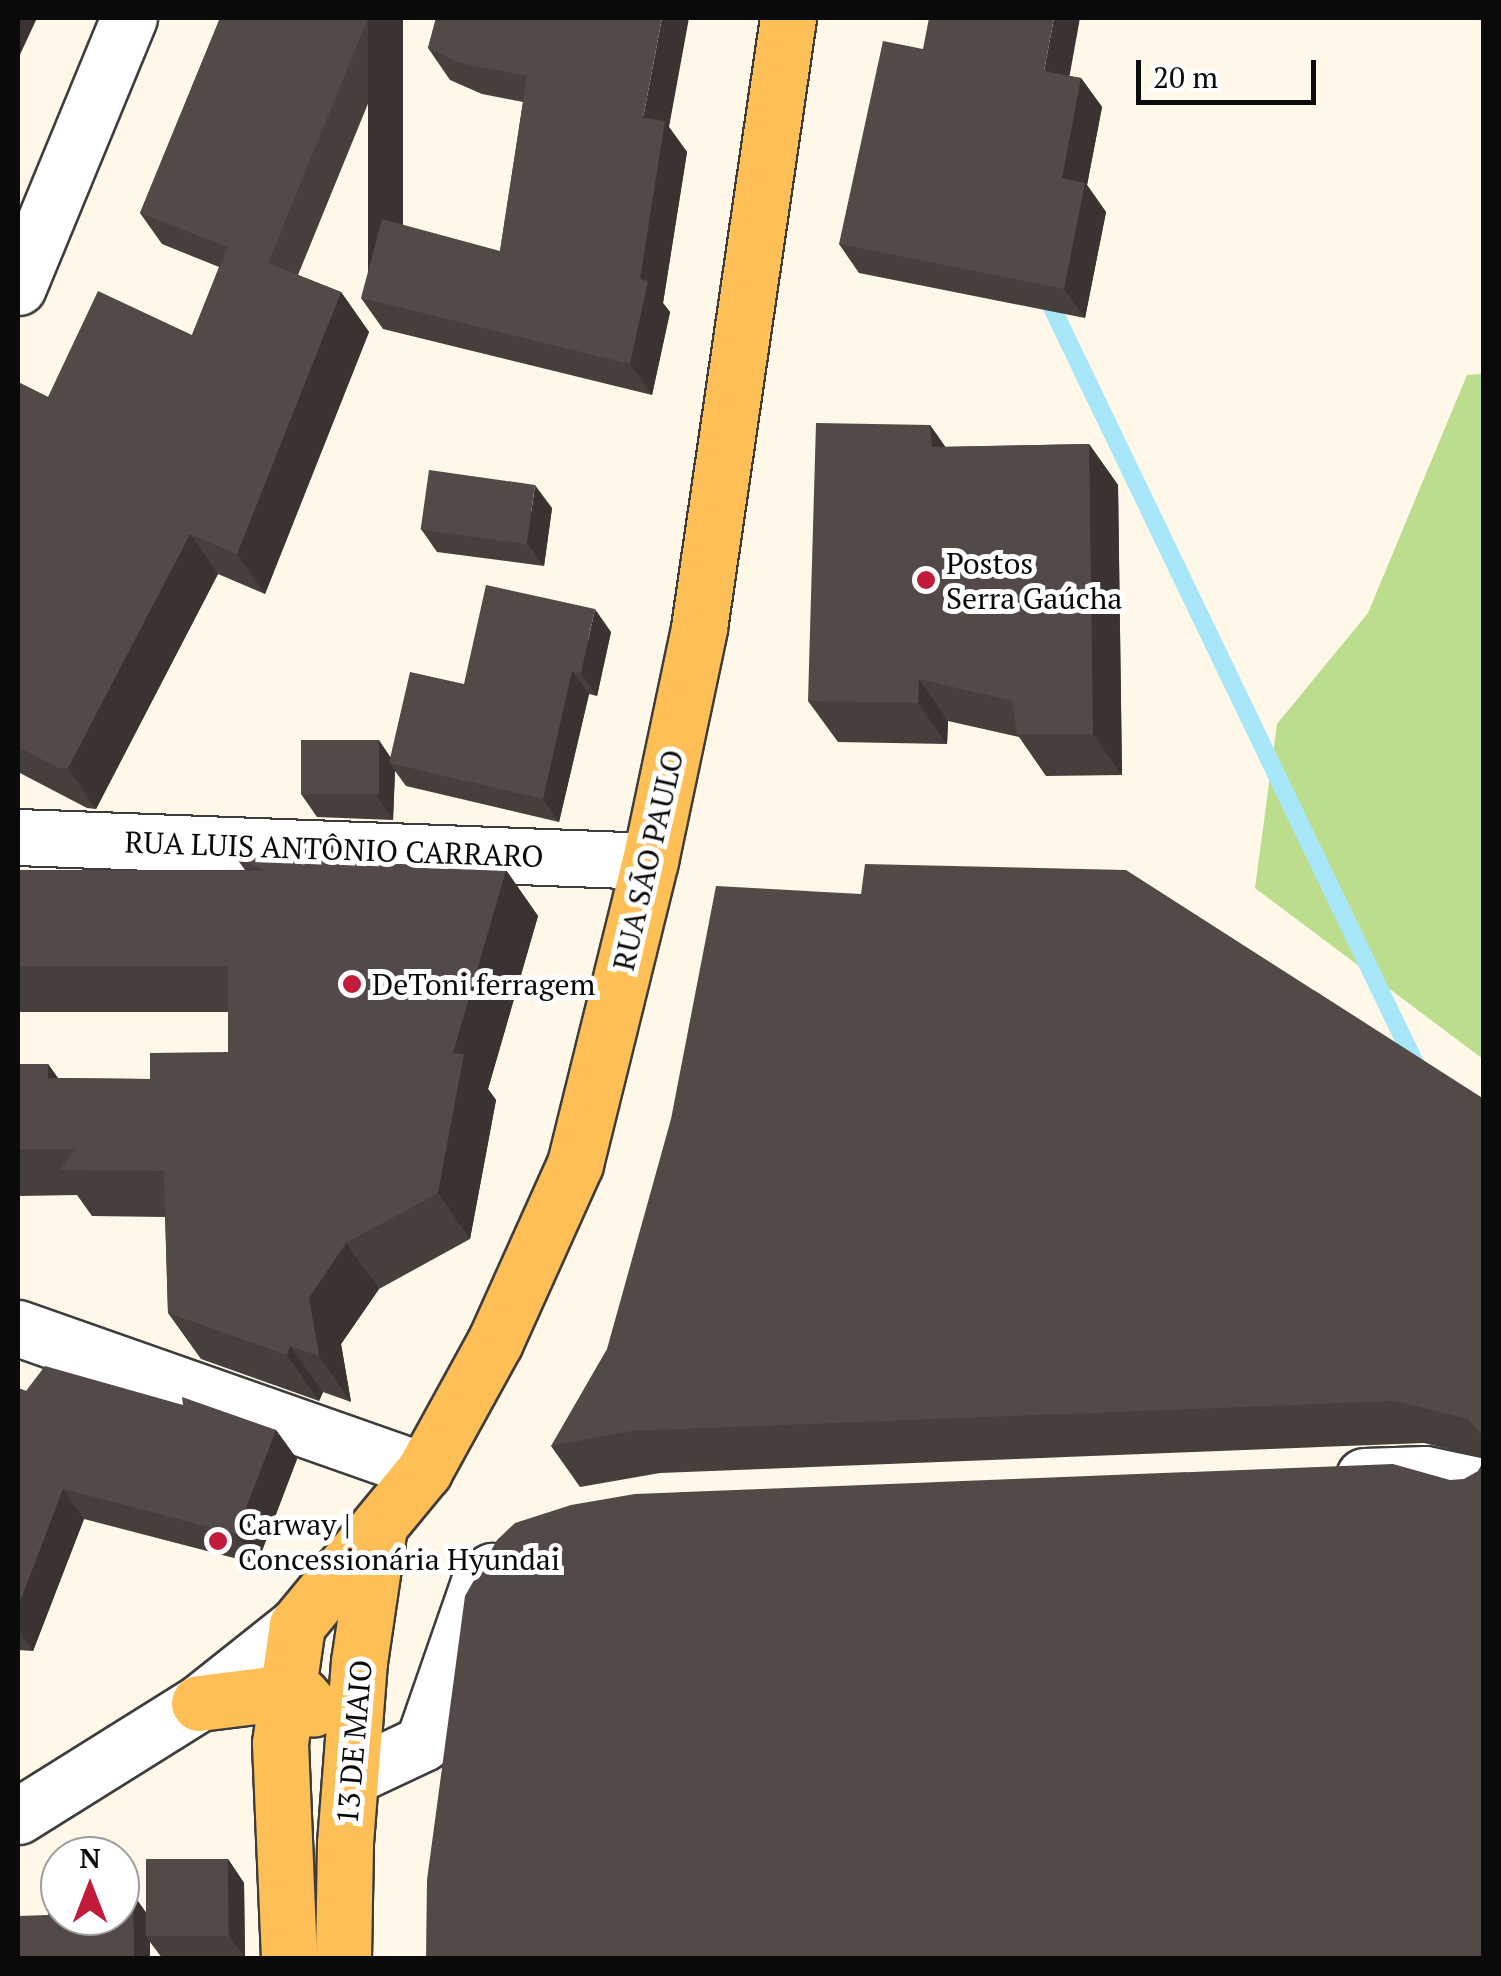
<!DOCTYPE html>
<html>
<head>
<meta charset="utf-8">
<style>
  body { margin:0 }
  #map { position:relative; width:1501px; height:1976px; overflow:hidden; background:#fff7e7; font-family:"PT Serif",serif }
  div>[style] { position:absolute }
  .forest>* { inset:0; background:#bcdd8d }
  .stream>* { height:18px; margin:-9px; padding:0 9px; transform-origin:9px; border-radius:9px; background:#a8e7fa }
  .roads { filter:drop-shadow(2px 0 #3d3d3d) drop-shadow(-2px 0 #3d3d3d) drop-shadow(0 2px #3d3d3d) drop-shadow(0 -2px #3d3d3d) }
  .minor>* { height:55px; margin:-27.5px; padding:0 27.5px; transform-origin:27.5px; border-radius:27.5px; background:#fff }
  .major>* { height:55px; margin:-27.5px; padding:0 27.5px; transform-origin:27.5px; border-radius:27.5px; background:#ffbf57 }
  .wall>* { inset:0; background:#473f3c }
  .shaded-wall>* { inset:0; background:#3a3331; transform-origin:0 0 }
  .building>* { inset:0; background:#534946; transform-origin:0 0 }
  .dots>* { width:28px; height:28px; translate:-50% -50%; box-sizing:border-box; border:5px solid #fff; border-radius:50% }
  span { translate:-50% -50%; white-space:nowrap; text-align:center; line-height:1.15; -webkit-text-stroke:10px #fff; paint-order:stroke }
  .poi-label { font-size:30px; color:#0a0a0a }
  .left { translate:0 -50%; text-align:left }
  .street-label { font-size:30px; color:#0a0a0a }
  .frame { position:absolute; inset:0; border:20px solid #0a0a0a; pointer-events:none }
  .north { position:absolute; left:40px; top:1836px; width:100px; height:100px; box-sizing:border-box; background:#fff; border:2px solid #9d9d9d; border-radius:50%; rotate:0deg; font-size:28px; font-weight:700; line-height:40px; text-align:center; color:#0a0a0a }
  .north::after { content:''; display:block; margin:auto; width:35px; height:45px; background:#c11a3a; clip-path:polygon(50% 0,100% 100%,50% 72%,0 100%) }
  .scale { position:absolute; left:1136px; top:60px; width:180px; height:45px; box-sizing:border-box; border:5px solid #0a0a0a; border-top:0; padding-left:12px; font-size:30px; line-height:35px; white-space:nowrap; color:#0a0a0a; -webkit-text-stroke:8px #fff; paint-order:stroke }
</style>
</head>
<body>
<div id="map">
  <div class="forest">
    <i style="clip-path:polygon(1483px 374px,1484px 374px,1483px 1059px,1255px 888px,1277px 724px,1368px 613px,1467px 375px)"></i>
  </div>
  <div class="stream">
    <i style="left:1044px;top:291px;width:863px;rotate:64.33deg"></i>
  </div>
  <div class="roads">
    <div class="minor">
      <i style="left:18px;top:287px;width:291px;rotate:-67.6deg"></i>
      <i style="left:18px;top:837px;width:632px;rotate:2.17deg"></i>
      <i style="left:18px;top:1328px;width:430px;rotate:19.4deg"></i>
      <i style="left:1364px;top:1476px;width:61px;rotate:-1.9deg"></i>
      <i style="left:1425px;top:1474px;width:53px;rotate:11.9deg"></i>
      <i style="left:1477px;top:1485px;width:9px;rotate:41deg"></i>
      <i style="left:351px;top:1777px;width:80px;rotate:-25.3deg"></i>
      <i style="left:423px;top:1743px;width:167px;rotate:-70.8deg"></i>
      <i style="left:478px;top:1585px;width:20px;rotate:-45deg"></i>
      <i style="left:18px;top:1816px;width:213px;rotate:-32deg"></i>
      <i style="left:199px;top:1703px;width:125px;rotate:-38.5deg"></i>
    </div>
    <div class="major">
      <i style="left:199px;top:1703px;width:89px;rotate:-7.1deg"></i>
      <i style="left:287px;top:1692px;width:14px;rotate:12deg"></i>
      <i style="left:301px;top:1695px;width:18px;rotate:49deg"></i>
      <i style="left:289px;top:1958px;width:215px;rotate:-92.4deg"></i>
      <i style="left:280px;top:1743px;width:119px;rotate:-81.8deg"></i>
      <i style="left:297px;top:1625px;width:200px;rotate:-50.5deg"></i>
      <i style="left:424px;top:1471px;width:147px;rotate:-61.2deg"></i>
      <i style="left:495px;top:1342px;width:195px;rotate:-65.8deg"></i>
      <i style="left:575px;top:1164px;width:312px;rotate:-76.1deg"></i>
      <i style="left:650px;top:861px;width:238px;rotate:-78.1deg"></i>
      <i style="left:699px;top:628px;width:616px;rotate:-81.7deg"></i>
      <i style="left:343px;top:1958px;width:115px;rotate:-89deg"></i>
      <i style="left:345px;top:1843px;width:182px;rotate:-85.6deg"></i>
      <i style="left:359px;top:1662px;width:137px;rotate:-81.6deg"></i>
    </div>
  </div>
  <div class="wall">
    <i style="clip-path:polygon(220px 18px,403px 18px,298px 275px,341px 292px,369px 332px,265px 594px,218px 574px,96px 809px,87px 808px,18px 772px,18px 382px,48px 397px,192px 335px,219px 267px,162px 244px,140px 213px)"></i>
    <i style="clip-path:polygon(436px 18px,669px 127px,687px 152px,663px 303px,670px 312px,652px 395px,383px 329px,361px 298px,500px 251px,523px 102px,482px 94px,450px 80px,428px 48px)"></i>
    <i style="clip-path:polygon(1069px 76px,1081px 78px,1102px 107px,1087px 185px,1106px 212px,1085px 318px,859px 273px,839px 244px)"></i>
    <i style="clip-path:polygon(930px 425px,945px 447px,1089px 444px,1118px 485px,1122px 775px,1046px 776px,1019px 737px,948px 721px,947px 744px,838px 742px,808px 701px)"></i>
    <i style="clip-path:polygon(552px 508px,544px 566px,437px 552px,421px 529px)"></i>
    <i style="clip-path:polygon(611px 632px,597px 696px,589px 694px,559px 822px,406px 786px,395px 771px,393px 820px,317px 817px,301px 794px,391px 757px,464px 684px)"></i>
    <i style="clip-path:polygon(234px 855px,506px 870px,538px 916px,488px 1089px,496px 1100px,470px 1239px,379px 1289px,341px 1344px,351px 1402px,323px 1392px,319px 1401px,201px 1359px,168px 1313px,165px 1217px,92px 1216px,77px 1195px,18px 1196px,18px 1064px,48px 1064px,58px 1078px,150px 1079px,228px 1052px,228px 1012px,18px 1012px,18px 870px,245px 870px)"></i>
    <i style="clip-path:polygon(1484px 1099px,1484px 1458px,1424px 1443px,660px 1473px,580px 1487px,551px 1446px)"></i>
    <i style="clip-path:polygon(18px 1388px,26px 1391px,183px 1405px,276px 1430px,297px 1459px,257px 1564px,84px 1519px,33px 1651px,18px 1650px)"></i>
    <i style="clip-path:polygon(228px 1859px,244px 1883px,245px 1958px,162px 1958px,150px 1942px,150px 1958px,18px 1958px,48px 1915px,133px 1894px,146px 1913px)"></i>
  </div>
  <div class="shaded-wall">
    <i style="clip-path:polygon(18px 18px,37px 18px,18px 59px)"></i>
    <i style="left:368px;top:18px;width:35px;height:266px"></i>
    <i style="clip-path:polygon(662px 18px,689px 18px,669px 127px,687px 152px,663px 303px,670px 312px,652px 395px,630px 364px,640px 279px,643px 118px)"></i>
    <i style="clip-path:polygon(1054px 18px,1080px 18px,1065px 101px,1044px 71px)"></i>
    <i style="clip-path:polygon(1081px 78px,1102px 107px,1087px 185px,1106px 212px,1085px 318px,1064px 289px,1062px 178px)"></i>
    <i style="clip-path:polygon(341px 292px,369px 332px,265px 594px,237px 554px)"></i>
    <i style="clip-path:polygon(930px 425px,959px 466px,932px 447px)"></i>
    <i style="clip-path:polygon(1089px 444px,1118px 485px,1122px 775px,1093px 734px)"></i>
    <i style="clip-path:polygon(535px 485px,552px 508px,544px 566px,527px 543px)"></i>
    <i style="clip-path:polygon(190px 534px,218px 574px,96px 809px,68px 768px)"></i>
    <i style="clip-path:polygon(595px 609px,611px 632px,597px 696px,581px 673px)"></i>
    <i style="clip-path:polygon(572px 671px,589px 694px,559px 822px,543px 799px)"></i>
    <i style="clip-path:polygon(919px 679px,948px 721px,947px 744px,918px 703px)"></i>
    <i style="clip-path:polygon(379px 740px,395px 764px,389px 763px,395px 771px,393px 820px,377px 796px)"></i>
    <i style="clip-path:polygon(359px 836px,391px 882px,358px 862px)"></i>
    <i style="clip-path:polygon(506px 870px,538px 916px,488px 1089px,496px 1100px,470px 1239px,438px 1193px,453px 1053px)"></i>
    <i style="clip-path:polygon(48px 1064px,80px 1110px,48px 1078px)"></i>
    <i style="clip-path:polygon(346px 1243px,379px 1289px,341px 1344px,351px 1402px,319px 1356px,309px 1298px)"></i>
    <i style="clip-path:polygon(290px 1346px,323px 1392px,319px 1401px,287px 1355px)"></i>
    <i style="clip-path:polygon(276px 1430px,297px 1459px,257px 1564px,236px 1534px)"></i>
    <i style="clip-path:polygon(63px 1489px,84px 1519px,33px 1651px,18px 1629px,18px 1607px)"></i>
    <i style="clip-path:polygon(228px 1859px,244px 1883px,245px 1958px,229px 1935px)"></i>
    <i style="clip-path:polygon(133px 1894px,150px 1918px,146px 1936px,150px 1942px,150px 1958px,134px 1958px)"></i>
  </div>
  <div class="building">
    <i style="clip-path:polygon(220px 18px,368px 18px,268px 263px,140px 213px)"></i>
    <i style="clip-path:polygon(436px 18px,662px 18px,643px 118px,665px 121px,640px 279px,648px 281px,630px 364px,361px 298px,382px 219px,500px 251px,527px 76px,460px 63px,428px 48px)"></i>
    <i style="clip-path:polygon(929px 18px,1054px 18px,1044px 71px,1081px 78px,1062px 178px,1085px 183px,1064px 289px,839px 244px,883px 41px,923px 49px)"></i>
    <i style="clip-path:polygon(228px 247px,341px 292px,237px 554px,190px 534px,68px 768px,59px 768px,18px 747px,18px 382px,48px 397px,98px 291px,192px 335px)"></i>
    <i style="clip-path:polygon(816px 423px,930px 425px,932px 447px,1089px 444px,1093px 734px,1017px 735px,1012px 701px,919px 679px,918px 703px,808px 701px)"></i>
    <i style="left:429px;top:470px;width:107px;height:60px;rotate:8deg"></i>
    <i style="clip-path:polygon(486px 585px,595px 609px,581px 673px,572px 671px,543px 799px,389px 763px,410px 672px,464px 684px)"></i>
    <i style="left:301px;top:740px;width:78px;height:54px"></i>
    <i style="clip-path:polygon(285px 833px,359px 836px,358px 862px,506px 870px,453px 1053px,464px 1054px,438px 1193px,346px 1243px,309px 1298px,319px 1356px,290px 1346px,287px 1355px,168px 1313px,164px 1171px,60px 1170px,76px 1149px,18px 1149px,18px 1064px,48px 1064px,48px 1078px,150px 1079px,150px 1053px,228px 1052px,228px 966px,18px 966px,18px 870px,264px 871px,234px 855px,285px 858px)"></i>
    <i style="clip-path:polygon(865px 864px,1126px 870px,1484px 1099px,1484px 1438px,1468px 1419px,1395px 1401px,631px 1431px,551px 1446px,607px 1349px,671px 1119px,716px 886px,861px 894px)"></i>
    <i style="clip-path:polygon(45px 1366px,183px 1405px,182px 1397px,276px 1430px,236px 1534px,63px 1489px,18px 1607px,18px 1388px,26px 1391px)"></i>
    <i style="clip-path:polygon(1484px 1460px,1484px 1958px,426px 1958px,427px 1880px,465px 1596px,497px 1540px,515px 1523px,571px 1505px,635px 1494px,1393px 1464px,1450px 1480px,1464px 1479px,1478px 1471px)"></i>
    <i style="left:146px;top:1859px;width:82px;height:77px"></i>
    <i style="clip-path:polygon(133px 1894px,134px 1958px,18px 1958px,18px 1916px,48px 1915px,48px 1896px,60px 1896px,60px 1916px,120px 1916px,120px 1895px)"></i>
  </div>
  <div class="dots">
    <i style="left:926px;top:580px;background:#c11a3a"></i>
    <i style="left:352px;top:984px;background:#c11a3a"></i>
    <i style="left:218px;top:1541px;background:#c11a3a"></i>
  </div>
  <div class="poi-label">
    <span class="left" style="left:946px;top:580px">Postos<br>Serra Gaúcha</span>
    <span class="left" style="left:372px;top:984px">DeToni ferragem</span>
    <span class="left" style="left:238px;top:1541px">Carway |<br>Concessionária Hyundai</span>
  </div>
  <div class="street-label">
    <span style="left:334px;top:849px;rotate:2deg">RUA LUIS ANTÔNIO CARRARO</span>
    <span style="left:648px;top:860px;rotate:-77deg">RUA SÃO PAULO</span>
    <span style="left:354px;top:1742px;rotate:-85deg">13 DE MAIO</span>
  </div>
  <div class="frame"></div>
  <div class="north">N</div>
  <div class="scale">20 m</div>
</div>
</body>
</html>
